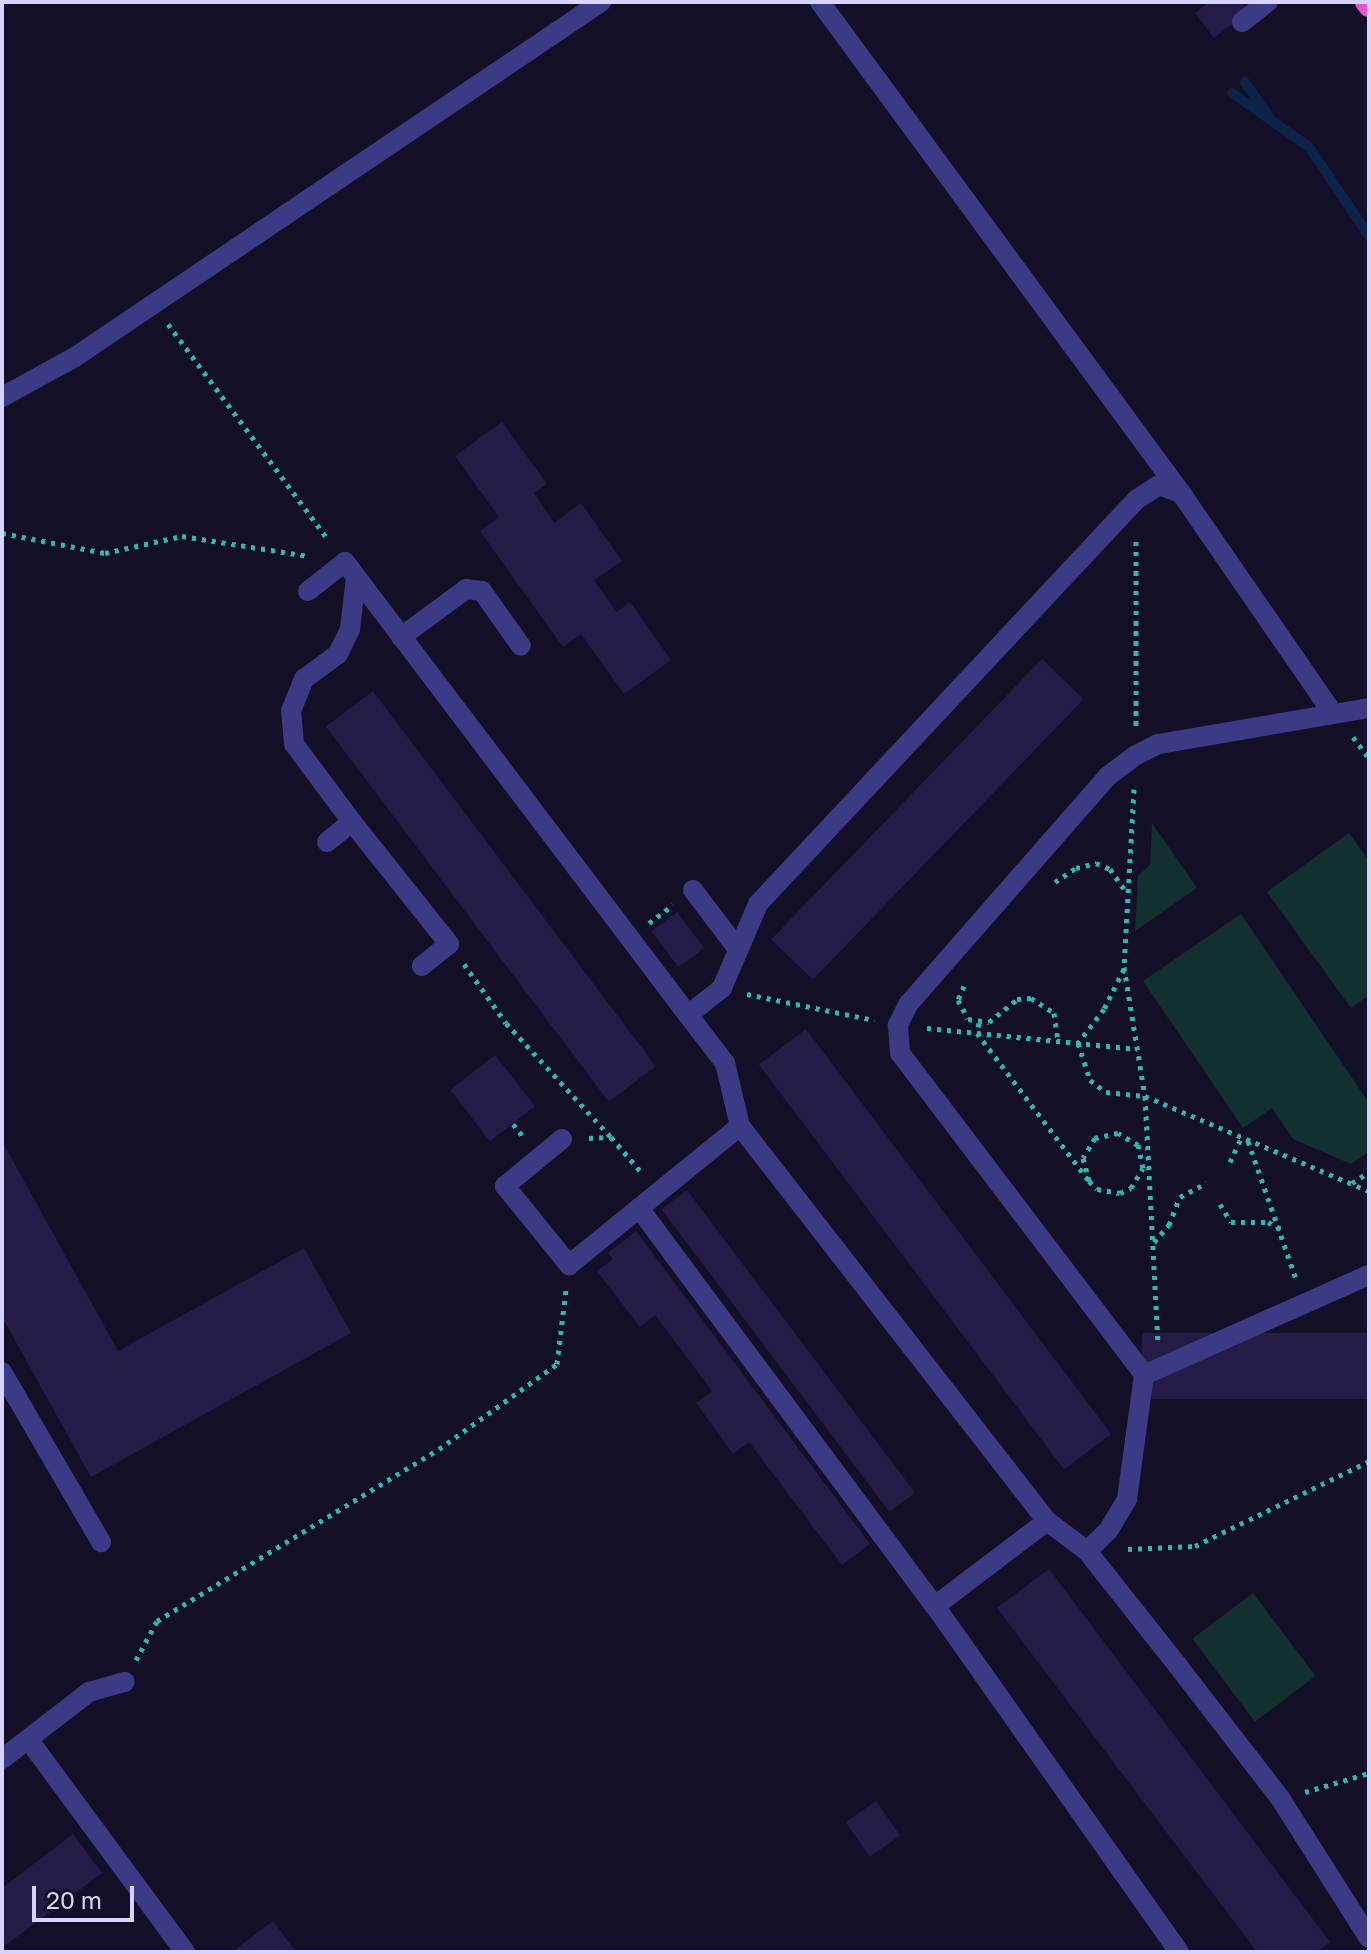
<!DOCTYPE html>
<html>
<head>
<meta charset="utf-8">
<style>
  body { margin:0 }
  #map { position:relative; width:1371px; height:1954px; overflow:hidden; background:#130f26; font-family:"Golos Text",sans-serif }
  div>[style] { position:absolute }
  .green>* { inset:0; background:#12302f; transform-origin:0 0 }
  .stream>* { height:10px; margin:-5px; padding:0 5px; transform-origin:5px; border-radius:5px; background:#0c2248 }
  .building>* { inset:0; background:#241b47; transform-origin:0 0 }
  .path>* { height:5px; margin-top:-2.5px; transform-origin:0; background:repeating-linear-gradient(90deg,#2fb8b0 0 4px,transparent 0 10px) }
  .service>* { height:20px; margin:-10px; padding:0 10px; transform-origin:10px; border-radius:10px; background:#3d3a85 }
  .trunk>* { height:22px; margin:-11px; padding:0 11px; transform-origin:11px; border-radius:11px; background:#e055d1 }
  span { translate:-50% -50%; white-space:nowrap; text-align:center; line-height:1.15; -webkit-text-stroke:6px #130f26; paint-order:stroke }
  .frame { position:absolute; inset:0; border:4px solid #d9d4ff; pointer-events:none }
  .scale { position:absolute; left:32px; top:1886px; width:102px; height:36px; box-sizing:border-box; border:4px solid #d9d4ff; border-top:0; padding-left:10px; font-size:24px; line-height:28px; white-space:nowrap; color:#d9d4ff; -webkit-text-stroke:6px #130f26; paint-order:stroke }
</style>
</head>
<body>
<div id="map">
  <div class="green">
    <i style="clip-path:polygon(1152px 823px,1197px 888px,1135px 931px,1138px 876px,1150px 865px)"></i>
    <i style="clip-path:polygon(1349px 833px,1369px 861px,1369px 995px,1351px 1008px,1267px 892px)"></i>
    <i style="clip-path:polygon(1241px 914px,1369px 1103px,1369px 1152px,1351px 1164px,1293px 1139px,1272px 1108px,1243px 1128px,1143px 981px)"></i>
    <i style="left:1253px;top:1593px;width:104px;height:76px;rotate:53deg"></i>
  </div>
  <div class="stream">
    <i style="left:1245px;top:82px;width:46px;rotate:55.6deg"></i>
    <i style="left:1232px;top:93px;width:94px;rotate:35deg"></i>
    <i style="left:1309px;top:147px;width:107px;rotate:56deg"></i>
  </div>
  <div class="building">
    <i style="clip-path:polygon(1209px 2px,1241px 2px,1249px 11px,1214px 38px,1195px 13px)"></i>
    <i style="clip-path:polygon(502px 422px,547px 484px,534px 493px,554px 523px,581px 503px,622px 561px,594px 580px,617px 612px,630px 602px,671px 660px,624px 694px,581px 634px,563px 647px,480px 531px,499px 517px,455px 456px)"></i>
    <i style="left:1042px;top:659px;width:58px;height:390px;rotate:44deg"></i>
    <i style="left:373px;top:691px;width:470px;height:59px;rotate:53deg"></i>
    <i style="left:677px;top:912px;width:45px;height:32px;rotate:53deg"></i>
    <i style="left:806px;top:1029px;width:507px;height:59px;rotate:53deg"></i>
    <i style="left:495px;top:1055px;width:65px;height:57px;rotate:52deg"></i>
    <i style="clip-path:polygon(2px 1141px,118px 1351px,304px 1248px,351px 1333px,91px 1477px,2px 1317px)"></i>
    <i style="left:687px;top:1190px;width:379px;height:32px;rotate:53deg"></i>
    <i style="clip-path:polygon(636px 1231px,870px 1544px,842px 1565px,749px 1442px,733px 1454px,696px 1403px,712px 1391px,655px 1315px,640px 1327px,597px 1271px,613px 1259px,608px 1253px)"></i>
    <i style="left:1369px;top:1333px;width:66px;height:227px;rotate:90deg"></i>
    <i style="clip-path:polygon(1049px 1569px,1330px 1942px,1317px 1952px,1257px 1952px,997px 1608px)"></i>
    <i style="left:876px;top:1801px;width:42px;height:37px;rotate:55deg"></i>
    <i style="clip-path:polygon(73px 1834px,102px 1873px,2px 1948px,2px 1888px)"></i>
    <i style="clip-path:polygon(273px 1921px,296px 1952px,232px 1952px)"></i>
  </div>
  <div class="path">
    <i style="left:168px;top:324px;width:270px;rotate:53.4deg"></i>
    <i style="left:2px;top:533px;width:105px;rotate:11deg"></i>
    <i style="left:105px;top:553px;width:79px;rotate:-12.4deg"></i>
    <i style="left:182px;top:536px;width:128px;rotate:9deg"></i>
    <i style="left:1136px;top:541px;width:186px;rotate:90deg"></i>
    <i style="left:1353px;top:737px;width:26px;rotate:53deg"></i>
    <i style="left:1134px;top:789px;width:178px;rotate:93.2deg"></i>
    <i style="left:1124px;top:967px;width:131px;rotate:80.8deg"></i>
    <i style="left:1145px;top:1096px;width:244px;rotate:87deg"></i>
    <i style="left:1055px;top:882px;width:25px;rotate:-34deg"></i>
    <i style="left:1076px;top:868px;width:21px;rotate:-14deg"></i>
    <i style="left:1096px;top:863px;width:15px;rotate:23deg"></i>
    <i style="left:1110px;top:869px;width:28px;rotate:55deg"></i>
    <i style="left:649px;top:923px;width:30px;rotate:-37deg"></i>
    <i style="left:464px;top:964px;width:72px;rotate:54.6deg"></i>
    <i style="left:506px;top:1023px;width:155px;rotate:47.4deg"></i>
    <i style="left:1124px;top:969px;width:45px;rotate:116.6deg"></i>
    <i style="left:1104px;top:1009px;width:43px;rotate:127.4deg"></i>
    <i style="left:1078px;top:1043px;width:39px;rotate:72deg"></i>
    <i style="left:1090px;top:1080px;width:20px;rotate:37deg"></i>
    <i style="left:1106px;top:1092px;width:39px;rotate:6deg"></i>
    <i style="left:1145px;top:1096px;width:243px;rotate:23deg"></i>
    <i style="left:964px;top:986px;width:15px;rotate:113deg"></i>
    <i style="left:958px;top:1000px;width:21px;rotate:62deg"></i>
    <i style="left:968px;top:1019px;width:21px;rotate:8deg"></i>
    <i style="left:989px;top:1022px;width:36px;rotate:-39deg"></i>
    <i style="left:1017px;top:999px;width:14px;rotate:-4deg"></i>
    <i style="left:1031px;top:998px;width:27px;rotate:33deg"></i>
    <i style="left:1054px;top:1013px;width:28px;rotate:82deg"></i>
    <i style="left:747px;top:994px;width:130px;rotate:11.6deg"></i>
    <i style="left:979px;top:1023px;width:10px;rotate:101deg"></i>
    <i style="left:977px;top:1033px;width:186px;rotate:52.9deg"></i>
    <i style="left:1089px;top:1181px;width:11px;rotate:45deg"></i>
    <i style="left:1097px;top:1189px;width:23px;rotate:10deg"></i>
    <i style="left:1120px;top:1193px;width:12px;rotate:-24deg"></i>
    <i style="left:1131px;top:1188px;width:23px;rotate:-59deg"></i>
    <i style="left:1143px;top:1168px;width:24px;rotate:-102deg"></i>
    <i style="left:1138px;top:1145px;width:23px;rotate:-149deg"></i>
    <i style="left:1118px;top:1133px;width:24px;rotate:168deg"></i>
    <i style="left:1095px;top:1138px;width:23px;rotate:121deg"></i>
    <i style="left:1083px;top:1158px;width:24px;rotate:75deg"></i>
    <i style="left:927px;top:1028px;width:211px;rotate:5.7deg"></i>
    <i style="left:513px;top:1124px;width:19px;rotate:51deg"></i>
    <i style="left:589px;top:1138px;width:22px;rotate:-3deg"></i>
    <i style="left:611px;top:1137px;width:48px;rotate:49.3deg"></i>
    <i style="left:1248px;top:1141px;width:146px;rotate:70.8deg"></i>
    <i style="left:1230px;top:1162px;width:26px;rotate:-65deg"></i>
    <i style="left:1352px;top:1183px;width:20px;rotate:-33deg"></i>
    <i style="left:1220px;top:1204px;width:21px;rotate:59deg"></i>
    <i style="left:1231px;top:1222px;width:37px"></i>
    <i style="left:1268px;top:1222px;width:15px;rotate:28deg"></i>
    <i style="left:1154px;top:1242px;width:23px;rotate:-49deg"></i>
    <i style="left:1169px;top:1225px;width:30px;rotate:-69deg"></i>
    <i style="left:1180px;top:1197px;width:30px;rotate:-28deg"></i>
    <i style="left:1128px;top:1549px;width:67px;rotate:-2.6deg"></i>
    <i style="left:1195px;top:1546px;width:194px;rotate:-26deg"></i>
    <i style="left:136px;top:1660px;width:44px;rotate:-61.7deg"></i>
    <i style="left:157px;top:1621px;width:330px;rotate:-31.4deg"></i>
    <i style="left:439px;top:1449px;width:145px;rotate:-35.8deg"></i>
    <i style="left:557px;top:1364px;width:75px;rotate:-83.1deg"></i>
    <i style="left:1305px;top:1792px;width:67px;rotate:-16.5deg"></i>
  </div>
  <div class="service">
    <i style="left:820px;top:2px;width:609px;rotate:53.68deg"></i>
    <i style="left:1242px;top:22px;width:33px;rotate:-38deg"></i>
    <i style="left:2px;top:397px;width:83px;rotate:-28.7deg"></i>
    <i style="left:75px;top:357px;width:635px;rotate:-34.02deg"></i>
    <i style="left:308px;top:591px;width:47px;rotate:-38.1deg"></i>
    <i style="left:345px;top:562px;width:568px;rotate:52.87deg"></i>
    <i style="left:401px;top:637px;width:81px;rotate:-36.4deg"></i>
    <i style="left:466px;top:589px;width:16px;rotate:7deg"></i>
    <i style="left:482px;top:591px;width:67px;rotate:54.7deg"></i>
    <i style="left:1369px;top:708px;width:214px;rotate:170.3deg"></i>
    <i style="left:1158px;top:744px;width:25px;rotate:153deg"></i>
    <i style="left:1136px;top:755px;width:35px;rotate:143deg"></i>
    <i style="left:1108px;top:776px;width:302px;rotate:131.2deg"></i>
    <i style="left:909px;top:1003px;width:25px;rotate:117deg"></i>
    <i style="left:898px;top:1025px;width:28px;rotate:86deg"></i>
    <i style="left:900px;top:1053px;width:404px;rotate:52.8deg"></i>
    <i style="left:1144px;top:1375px;width:246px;rotate:-24deg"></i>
    <i style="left:1332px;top:712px;width:266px;rotate:-124.6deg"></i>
    <i style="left:1181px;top:493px;width:23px;rotate:-160deg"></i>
    <i style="left:1159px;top:485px;width:27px;rotate:147deg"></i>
    <i style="left:1136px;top:500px;width:553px;rotate:133.1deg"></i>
    <i style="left:758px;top:904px;width:91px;rotate:113.2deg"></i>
    <i style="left:722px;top:988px;width:43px;rotate:141.5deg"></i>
    <i style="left:688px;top:1015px;width:61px;rotate:52.4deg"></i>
    <i style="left:725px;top:1063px;width:65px;rotate:76.6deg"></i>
    <i style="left:740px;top:1126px;width:500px;rotate:52.15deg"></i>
    <i style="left:1047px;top:1521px;width:50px;rotate:36.9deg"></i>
    <i style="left:1087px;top:1551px;width:147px;rotate:51.6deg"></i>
    <i style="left:1178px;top:1666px;width:167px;rotate:52.3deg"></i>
    <i style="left:1280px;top:1798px;width:166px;rotate:57.6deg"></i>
    <i style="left:352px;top:822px;width:97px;rotate:-126.6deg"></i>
    <i style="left:294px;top:744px;width:33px;rotate:-95deg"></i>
    <i style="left:291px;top:711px;width:35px;rotate:-68deg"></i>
    <i style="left:304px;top:679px;width:42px;rotate:-36.3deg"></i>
    <i style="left:338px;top:654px;width:28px;rotate:-64deg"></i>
    <i style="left:350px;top:629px;width:52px;rotate:-83.4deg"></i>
    <i style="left:327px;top:842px;width:32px;rotate:-39deg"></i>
    <i style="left:352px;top:822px;width:156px;rotate:51.5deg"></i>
    <i style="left:449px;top:944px;width:35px;rotate:141deg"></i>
    <i style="left:693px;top:890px;width:73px;rotate:52.8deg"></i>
    <i style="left:562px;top:1139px;width:74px;rotate:140.5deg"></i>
    <i style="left:505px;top:1186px;width:102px;rotate:51deg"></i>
    <i style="left:569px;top:1265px;width:220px;rotate:-39.1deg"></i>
    <i style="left:639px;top:1208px;width:496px;rotate:53.4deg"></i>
    <i style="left:935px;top:1606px;width:141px;rotate:-37.2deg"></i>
    <i style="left:2px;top:1372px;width:197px;rotate:59.8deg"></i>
    <i style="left:1087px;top:1551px;width:29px;rotate:-44deg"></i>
    <i style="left:1108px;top:1531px;width:37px;rotate:-59deg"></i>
    <i style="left:1127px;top:1499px;width:125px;rotate:-82.2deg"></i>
    <i style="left:935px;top:1606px;width:423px;rotate:54.8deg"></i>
    <i style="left:28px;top:1739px;width:265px;rotate:53.6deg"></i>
    <i style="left:2px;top:1759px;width:110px;rotate:-37.6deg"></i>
    <i style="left:89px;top:1692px;width:37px;rotate:-16deg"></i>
  </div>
  <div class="trunk">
    <i style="left:1366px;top:2px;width:5px;rotate:53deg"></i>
  </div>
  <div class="frame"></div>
  <div class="scale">20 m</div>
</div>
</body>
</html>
